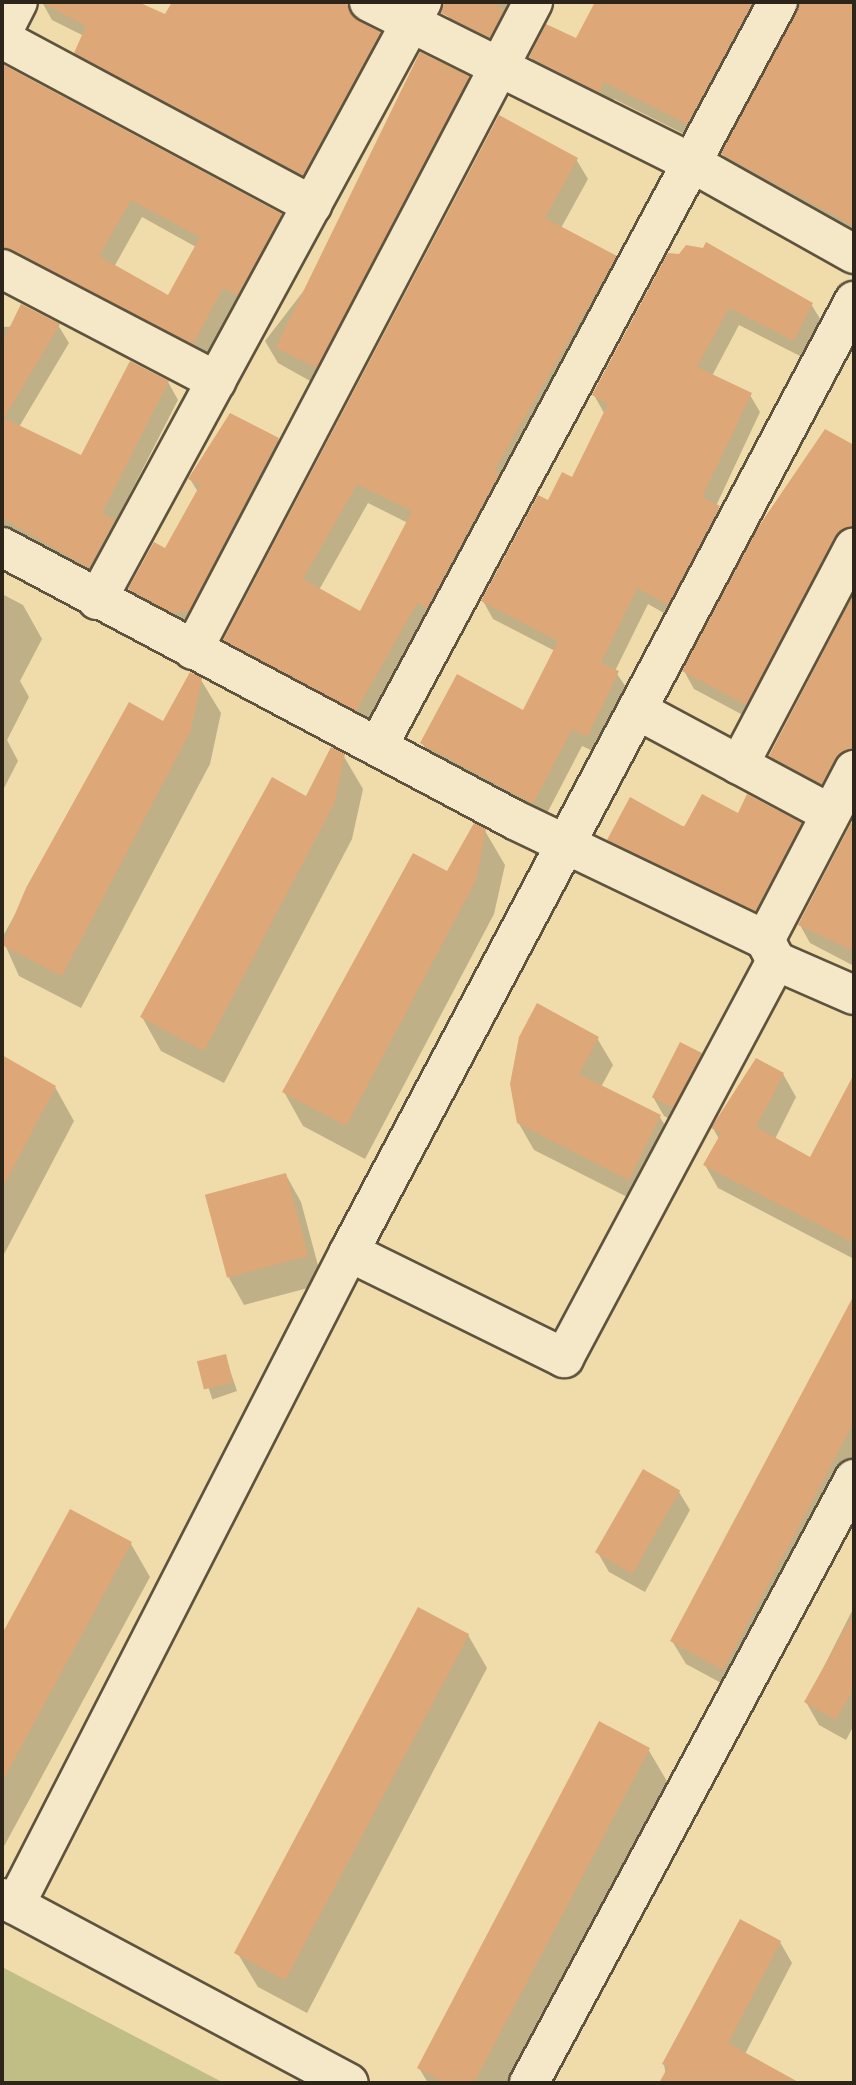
<!DOCTYPE html>
<html>
<head>
<meta charset="utf-8">
<style>
  body { margin:0 }
  #map { position:relative; width:856px; height:2085px; overflow:hidden; background:#f0dcab; font-family:Vollkorn,serif }
  div>[style] { position:absolute }
  .green>* { inset:0; background:#c0be84 }
  .shadow>* { inset:0; background:#0003; transform-origin:0 0 }
  .building>* { inset:0; background:#dda778; transform-origin:0 0 }
  .roads { filter:drop-shadow(2px 0 #5e533e) drop-shadow(-2px 0 #5e533e) drop-shadow(0 2px #5e533e) drop-shadow(0 -2px #5e533e) }
  .minor>* { height:38px; margin:-19px; padding:0 19px; transform-origin:19px; border-radius:19px; background:#f5e8c8 }
  span { translate:-50% -50%; white-space:nowrap; text-align:center; line-height:1.15; -webkit-text-stroke:5px #f5e8c8; paint-order:stroke }
  .frame { position:absolute; inset:0; border:4px solid #2d251a; pointer-events:none }
</style>
</head>
<body>
<div id="map">
  <div class="green">
    <i style="clip-path:polygon(2px 1967px,224px 2083px,2px 2083px)"></i>
  </div>
  <div class="shadow">
    <i style="clip-path:polygon(42px 2px,134px 2px,166px 17px,175px 2px,337px 2px,379px 33px,390px 51px,313px 192px,86px 71px,76px 53px,84px 36px,52px 20px)"></i>
    <i style="clip-path:polygon(444px 2px,530px 2px,500px 54px,453px 31px)"></i>
    <i style="clip-path:polygon(597px 2px,776px 2px,698px 141px,614px 99px,609px 109px,541px 75px,531px 57px,577px 41px)"></i>
    <i style="clip-path:polygon(799px 2px,854px 2px,854px 238px,733px 172px,723px 154px,799px 12px)"></i>
    <i style="clip-path:polygon(evenodd,2px 66px,281px 215px,291px 233px,248px 313px,234px 305px,204px 361px,2px 269px,2px 66px,142px 217px,196px 247px,169px 297px,114px 267px,142px 217px)"></i>
    <i style="clip-path:polygon(468px 78px,481px 100px,328px 391px,278px 363px,265px 341px)"></i>
    <i style="clip-path:polygon(evenodd,576px 159px,588px 179px,561px 228px,615px 257px,627px 277px,368px 729px,237px 660px,225px 640px,576px 159px,368px 503px,408px 523px,361px 613px,319px 590px,368px 503px)"></i>
    <i style="clip-path:polygon(669px 255px,811px 304px,822px 322px,804px 358px,739px 325px,712px 376px,750px 395px,760px 412px,716px 506px,729px 525px,678px 621px,648px 604px,615px 671px,628px 690px,597px 753px,582px 746px,543px 821px,432px 760px,422px 743px,524px 713px,555px 651px,493px 619px,483px 601px,549px 503px,572px 479px,604px 413px,594px 395px)"></i>
    <i style="clip-path:polygon(58px 325px,69px 343px,19px 427px,82px 458px,168px 382px,178px 400px,115px 523px,125px 540px,100px 586px,2px 534px,2px 327px)"></i>
    <i style="clip-path:polygon(826px 431px,854px 447px,854px 548px,756px 722px,694px 689px,684px 671px)"></i>
    <i style="clip-path:polygon(278px 440px,286px 454px,197px 624px,181px 626px,138px 603px,130px 589px,166px 551px,198px 492px,190px 479px)"></i>
    <i style="clip-path:polygon(2px 594px,23px 605px,42px 639px,20px 681px,29px 697px,7px 740px,18px 761px,2px 792px)"></i>
    <i style="clip-path:polygon(854px 597px,854px 773px,832px 801px,781px 774px,771px 756px)"></i>
    <i style="clip-path:polygon(201px 680px,221px 713px,210px 764px,81px 1008px,19px 976px,2px 938px,130px 705px,164px 723px)"></i>
    <i style="clip-path:polygon(343px 755px,363px 789px,352px 839px,224px 1083px,161px 1051px,142px 1017px)"></i>
    <i style="clip-path:polygon(738px 816px,800px 824px,811px 843px,766px 929px,620px 859px,609px 840px)"></i>
    <i style="clip-path:polygon(851px 826px,854px 827px,854px 966px,810px 943px,800px 925px)"></i>
    <i style="clip-path:polygon(485px 831px,505px 865px,494px 914px,365px 1159px,303px 1126px,284px 1092px)"></i>
    <i style="clip-path:polygon(597px 1038px,613px 1065px,601px 1087px,660px 1117px,676px 1144px,645px 1206px,534px 1150px,518px 1122px)"></i>
    <i style="clip-path:polygon(701px 1054px,712px 1073px,683px 1126px,664px 1116px,653px 1097px)"></i>
    <i style="clip-path:polygon(2px 1057px,55px 1087px,74px 1121px,2px 1258px)"></i>
    <i style="clip-path:polygon(783px 1074px,796px 1097px,775px 1139px,811px 1159px,841px 1104px,854px 1111px,854px 1259px,718px 1188px,705px 1165px,719px 1139px,713px 1128px)"></i>
    <i style="clip-path:polygon(286px 1175px,301px 1202px,323px 1284px,244px 1305px,229px 1278px)"></i>
    <i style="clip-path:polygon(854px 1299px,854px 1469px,736px 1691px,686px 1664px,672px 1641px)"></i>
    <i style="left:225px;top:1356px;width:37px;height:26px;rotate:71deg"></i>
    <i style="clip-path:polygon(679px 1492px,690px 1510px,645px 1592px,609px 1572px,598px 1553px)"></i>
    <i style="clip-path:polygon(71px 1511px,131px 1544px,150px 1577px,2px 1850px,2px 1639px)"></i>
    <i style="clip-path:polygon(854px 1607px,854px 1725px,846px 1740px,819px 1725px,806px 1702px)"></i>
    <i style="clip-path:polygon(468px 1635px,487px 1668px,307px 2013px,258px 1987px,238px 1954px)"></i>
    <i style="clip-path:polygon(648px 1749px,668px 1783px,510px 2083px,428px 2083px,419px 2068px)"></i>
    <i style="clip-path:polygon(780px 1942px,792px 1963px,745px 2054px,797px 2083px,667px 2083px,664px 2064px)"></i>
  </div>
  <div class="building">
    <i style="clip-path:polygon(40px 2px,138px 2px,165px 14px,172px 2px,345px 2px,359px 21px,381px 32px,303px 175px,74px 53px,86px 26px)"></i>
    <i style="clip-path:polygon(444px 2px,490px 2px,504px 10px,490px 38px,441px 13px)"></i>
    <i style="clip-path:polygon(595px 2px,753px 2px,687px 124px,604px 82px,599px 92px,529px 57px,546px 24px,576px 38px)"></i>
    <i style="clip-path:polygon(800px 2px,854px 2px,854px 226px,721px 154px)"></i>
    <i style="left:420px;top:52px;width:55px;height:329px;rotate:26deg"></i>
    <i style="clip-path:polygon(evenodd,2px 64px,282px 214px,237px 296px,223px 288px,193px 344px,2px 247px,2px 64px,131px 200px,200px 237px,168px 295px,99px 256px,131px 200px)"></i>
    <i style="clip-path:polygon(evenodd,499px 115px,578px 158px,545px 218px,617px 256px,494px 471px,499px 474px,427px 608px,417px 603px,356px 711px,223px 640px,499px 115px,357px 484px,412px 511px,360px 611px,303px 579px,357px 484px)"></i>
    <i style="clip-path:polygon(706px 242px,813px 303px,794px 341px,729px 308px,697px 367px,752px 393px,702px 497px,720px 506px,668px 605px,637px 588px,601px 663px,619px 671px,587px 737px,572px 729px,533px 804px,420px 743px,457px 674px,523px 710px,558px 641px,481px 601px,538px 495px,548px 500px,562px 472px,572px 477px,608px 404px,592px 395px,668px 253px,679px 254px,686px 245px,703px 248px)"></i>
    <i style="clip-path:polygon(21px 304px,60px 324px,4px 418px,81px 455px,130px 361px,169px 381px,102px 513px,115px 520px,89px 568px,2px 518px,2px 343px)"></i>
    <i style="clip-path:polygon(230px 413px,279px 438px,189px 611px,172px 613px,128px 589px,154px 542px,165px 548px,200px 485px,188px 479px)"></i>
    <i style="clip-path:polygon(825px 429px,854px 445px,854px 525px,835px 537px,746px 705px,682px 671px,759px 526px)"></i>
    <i style="clip-path:polygon(854px 593px,854px 747px,835px 759px,822px 784px,769px 756px)"></i>
    <i style="clip-path:polygon(190px 672px,202px 678px,191px 730px,62px 976px,2px 945px,26px 888px,129px 702px,163px 721px)"></i>
    <i style="clip-path:polygon(331px 747px,345px 754px,334px 804px,204px 1051px,140px 1017px,272px 777px,306px 796px)"></i>
    <i style="clip-path:polygon(702px 794px,738px 813px,747px 794px,802px 823px,755px 911px,607px 840px,630px 797px,684px 827px)"></i>
    <i style="clip-path:polygon(474px 823px,486px 829px,476px 880px,346px 1126px,282px 1092px,413px 853px,447px 871px)"></i>
    <i style="clip-path:polygon(851px 823px,854px 825px,854px 951px,798px 925px)"></i>
    <i style="clip-path:polygon(537px 1003px,599px 1037px,579px 1074px,661px 1115px,629px 1180px,517px 1123px,510px 1084px,519px 1037px)"></i>
    <i style="left:680px;top:1042px;width:25px;height:62px;rotate:27deg"></i>
    <i style="clip-path:polygon(2px 1055px,56px 1086px,2px 1189px)"></i>
    <i style="clip-path:polygon(756px 1058px,784px 1073px,756px 1127px,810px 1157px,854px 1074px,854px 1243px,703px 1165px,721px 1133px,711px 1128px)"></i>
    <i style="left:286px;top:1173px;width:86px;height:84px;rotate:75deg"></i>
    <i style="clip-path:polygon(854px 1295px,854px 1422px,723px 1670px,670px 1641px)"></i>
    <i style="left:226px;top:1354px;width:29px;height:30px;rotate:76deg"></i>
    <i style="left:643px;top:1469px;width:43px;height:96px;rotate:30deg"></i>
    <i style="clip-path:polygon(70px 1509px,132px 1542px,2px 1782px,2px 1634px)"></i>
    <i style="left:418px;top:1607px;width:58px;height:392px;rotate:28deg"></i>
    <i style="clip-path:polygon(854px 1613px,854px 1688px,836px 1720px,804px 1702px)"></i>
    <i style="clip-path:polygon(599px 1721px,650px 1748px,474px 2083px,446px 2083px,417px 2068px)"></i>
    <i style="clip-path:polygon(740px 1919px,781px 1941px,728px 2043px,800px 2083px,659px 2083px,668px 2067px,662px 2064px)"></i>
  </div>
  <div class="roads">
    <div class="minor">
      <i style="left:369px;top:2px;width:359px;rotate:26.5deg"></i>
      <i style="left:690px;top:162px;width:188px;rotate:29.3deg"></i>
      <i style="left:2px;top:33px;width:35px;rotate:-63deg"></i>
      <i style="left:2px;top:39px;width:352px;rotate:28.2deg"></i>
      <i style="left:2px;top:269px;width:242px;rotate:27.6deg"></i>
      <i style="left:2px;top:547px;width:581px;rotate:28.02deg"></i>
      <i style="left:515px;top:820px;width:277px;rotate:25.6deg"></i>
      <i style="left:765px;top:940px;width:24px;rotate:62deg"></i>
      <i style="left:776px;top:961px;width:85px;rotate:23.6deg"></i>
      <i style="left:97px;top:600px;width:681px;rotate:-61.48deg"></i>
      <i style="left:193px;top:650px;width:732px;rotate:-62.31deg"></i>
      <i style="left:637px;top:710px;width:218px;rotate:28.2deg"></i>
      <i style="left:378px;top:746px;width:845px;rotate:-61.74deg"></i>
      <i style="left:739px;top:765px;width:246px;rotate:-62.2deg"></i>
      <i style="left:765px;top:940px;width:192px;rotate:-62.4deg"></i>
      <i style="left:349px;top:1252px;width:240px;rotate:26.2deg"></i>
      <i style="left:564px;top:1358px;width:450px;rotate:-61.9deg"></i>
      <i style="left:2px;top:1898px;width:393px;rotate:28.1deg"></i>
      <i style="left:15px;top:1905px;width:733px;rotate:-62.91deg"></i>
      <i style="left:349px;top:1252px;width:1077px;rotate:-62.03deg"></i>
      <i style="left:529px;top:2083px;width:686px;rotate:-61.72deg"></i>
    </div>
  </div>
  <div class="frame"></div>
</div>
</body>
</html>
